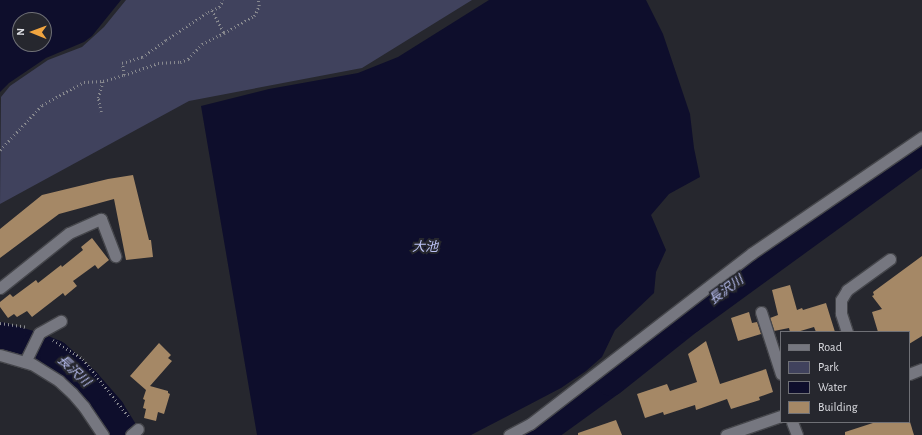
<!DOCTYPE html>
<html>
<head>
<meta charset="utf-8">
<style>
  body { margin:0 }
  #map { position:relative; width:922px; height:435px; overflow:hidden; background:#26272e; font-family:"Alegreya Sans","Noto Sans JP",sans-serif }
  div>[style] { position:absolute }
  .green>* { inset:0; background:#40425d }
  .water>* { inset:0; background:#0e0e2c }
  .river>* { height:30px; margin:-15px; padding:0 15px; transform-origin:15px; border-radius:15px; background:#0e0e2c }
  .building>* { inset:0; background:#a58866 }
  .path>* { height:2.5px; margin-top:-1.25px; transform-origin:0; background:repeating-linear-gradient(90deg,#88898f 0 1px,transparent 0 4px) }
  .roads { filter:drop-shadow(1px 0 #45464b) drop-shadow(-1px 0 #45464b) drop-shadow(0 1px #45464b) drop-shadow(0 -1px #45464b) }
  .minor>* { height:11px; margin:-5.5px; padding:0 5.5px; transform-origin:5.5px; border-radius:5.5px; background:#767780 }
  .tertiary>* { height:11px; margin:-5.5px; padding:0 5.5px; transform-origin:5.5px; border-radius:5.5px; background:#767780 }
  span { translate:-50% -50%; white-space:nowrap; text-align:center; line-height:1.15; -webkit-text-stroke:4px #26272e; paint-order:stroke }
  .water-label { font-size:13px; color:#bcc2f5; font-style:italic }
  .legend { position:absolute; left:780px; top:331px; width:130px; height:92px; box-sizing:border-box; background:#26272e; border:1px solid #6f7076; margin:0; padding:5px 7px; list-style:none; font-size:12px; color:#dddee3 }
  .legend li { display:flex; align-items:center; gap:8px; height:20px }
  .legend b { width:20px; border:1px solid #6f7076 }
  .north { position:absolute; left:12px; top:12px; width:40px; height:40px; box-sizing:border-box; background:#26272e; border:1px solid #6f7076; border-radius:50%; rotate:271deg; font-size:11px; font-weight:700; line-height:16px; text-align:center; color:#dddee3 }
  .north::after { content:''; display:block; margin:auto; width:14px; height:18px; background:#f1a540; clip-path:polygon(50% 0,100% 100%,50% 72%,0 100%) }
</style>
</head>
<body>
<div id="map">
  <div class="green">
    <i style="clip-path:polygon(126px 0,472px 0,362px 68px,189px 101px,0 204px,1px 97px,10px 86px,48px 60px,82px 47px,104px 27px)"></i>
  </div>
  <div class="water">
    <i style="clip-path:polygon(evenodd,0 0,121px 0,92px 36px,84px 42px,46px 58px,9px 83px,0 92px,0 0,20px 20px,44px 20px,44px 44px,20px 44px,20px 20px)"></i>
    <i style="clip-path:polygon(489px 0,646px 0,663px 34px,690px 114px,694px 148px,700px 177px,669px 194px,651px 215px,666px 250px,656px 272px,654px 293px,615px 330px,602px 357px,586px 371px,561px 388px,471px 435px,257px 435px,201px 106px,269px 89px,358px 73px,398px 57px)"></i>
  </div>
  <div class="river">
    <i style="left:0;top:337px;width:37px;rotate:16deg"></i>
    <i style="left:36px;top:347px;width:21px;rotate:23deg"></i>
    <i style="left:55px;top:355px;width:42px;rotate:42.1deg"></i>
    <i style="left:86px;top:383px;width:37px;rotate:49deg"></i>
    <i style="left:110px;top:411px;width:28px;rotate:58deg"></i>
    <i style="left:536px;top:435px;width:92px;rotate:-35.8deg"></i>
    <i style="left:611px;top:381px;width:100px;rotate:-38.5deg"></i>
    <i style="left:689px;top:319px;width:288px;rotate:-36deg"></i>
  </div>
  <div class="building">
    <i style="clip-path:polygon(133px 175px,149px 240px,151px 240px,153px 257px,126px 260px,114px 199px,59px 214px,0 258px,0 229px,42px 195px,108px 179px)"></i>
    <i style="clip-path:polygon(92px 238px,109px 260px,98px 269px,95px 265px,73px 281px,77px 286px,65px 296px,63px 293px,32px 317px,27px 311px,17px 317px,14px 314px,8px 318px,0 307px,0 302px,10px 294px,13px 297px,36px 280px,38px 283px,61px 265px,62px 267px,83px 250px,81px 247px)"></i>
    <i style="clip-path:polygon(922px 256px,922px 336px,909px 344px,909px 332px,878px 332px,872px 312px,882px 309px,872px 296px,874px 295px,873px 292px)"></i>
    <i style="clip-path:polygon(790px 285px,797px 310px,802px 308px,803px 310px,826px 303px,835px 332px,816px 332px,814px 327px,797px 332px,790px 332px,789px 328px,774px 331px,770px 318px,778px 315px,772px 290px)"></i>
    <i style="clip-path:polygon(749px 312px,752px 323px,757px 322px,761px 334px,738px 341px,731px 318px)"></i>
    <i style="clip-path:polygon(706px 341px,720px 384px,766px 369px,773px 392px,759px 397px,760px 400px,731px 409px,727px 399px,696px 410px,695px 405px,664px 415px,663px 412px,645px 418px,637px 394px,667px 384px,670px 391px,697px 382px,688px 354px)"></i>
    <i style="clip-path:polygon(159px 343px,171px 355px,168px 358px,172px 361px,150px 386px,168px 391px,168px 393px,170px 394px,164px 414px,158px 412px,156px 421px,144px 418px,146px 409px,143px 408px,145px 400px,143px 399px,146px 390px,130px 376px)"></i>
    <i style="clip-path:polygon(616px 420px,622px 435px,578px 435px,578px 433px)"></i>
    <i style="clip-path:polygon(876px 422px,910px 422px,914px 435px,845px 435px,845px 432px)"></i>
  </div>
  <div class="path">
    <i style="left:212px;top:10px;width:26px;rotate:62deg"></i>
    <i style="left:224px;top:33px;width:34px;rotate:-30deg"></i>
    <i style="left:254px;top:16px;width:11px;rotate:-63deg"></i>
    <i style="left:259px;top:6px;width:6px;rotate:-99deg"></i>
    <i style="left:124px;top:75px;width:36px;rotate:-19deg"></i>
    <i style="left:158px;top:63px;width:22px;rotate:-3deg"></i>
    <i style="left:180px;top:62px;width:9px;rotate:-21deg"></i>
    <i style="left:188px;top:59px;width:21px;rotate:-47deg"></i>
    <i style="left:202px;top:44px;width:25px;rotate:-27deg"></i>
    <i style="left:101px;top:112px;width:14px;rotate:-102deg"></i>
    <i style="left:98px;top:98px;width:18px;rotate:-74deg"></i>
    <i style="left:0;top:150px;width:62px;rotate:-47deg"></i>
    <i style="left:42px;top:105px;width:48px;rotate:-28.7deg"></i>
    <i style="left:84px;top:82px;width:19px;rotate:-3deg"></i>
    <i style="left:103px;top:81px;width:22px;rotate:-16deg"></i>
    <i style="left:124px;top:75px;width:12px;rotate:-99deg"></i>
    <i style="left:122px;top:63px;width:21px;rotate:-17deg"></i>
    <i style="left:142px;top:57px;width:29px;rotate:-35deg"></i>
    <i style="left:166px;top:40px;width:50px;rotate:-33.7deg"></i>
    <i style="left:208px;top:12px;width:12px;rotate:-24deg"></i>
    <i style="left:219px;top:7px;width:8px;rotate:-60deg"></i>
    <i style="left:0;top:323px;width:27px;rotate:8deg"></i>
    <i style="left:53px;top:340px;width:36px;rotate:32deg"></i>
    <i style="left:83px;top:359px;width:75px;rotate:51.5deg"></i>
  </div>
  <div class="roads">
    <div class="minor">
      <i style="left:0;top:288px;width:88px;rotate:-38.6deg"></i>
      <i style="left:69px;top:233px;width:35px;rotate:-24deg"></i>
      <i style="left:101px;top:219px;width:40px;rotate:69deg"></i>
      <i style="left:761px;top:312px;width:65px;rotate:72.1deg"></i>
      <i style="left:847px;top:332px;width:20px;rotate:-108deg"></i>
      <i style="left:841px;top:313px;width:13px;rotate:-90deg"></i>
      <i style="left:841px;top:300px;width:12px;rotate:-59deg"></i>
      <i style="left:847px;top:290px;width:53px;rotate:-35.8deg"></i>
      <i style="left:0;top:355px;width:33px;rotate:16deg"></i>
      <i style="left:32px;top:364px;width:32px;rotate:32deg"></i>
      <i style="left:59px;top:381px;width:18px;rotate:43deg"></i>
      <i style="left:72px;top:393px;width:18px;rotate:49deg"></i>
      <i style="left:84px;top:407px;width:34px;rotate:56deg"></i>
      <i style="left:25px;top:362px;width:32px;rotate:-64deg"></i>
      <i style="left:39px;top:333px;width:25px;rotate:-29deg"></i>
      <i style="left:131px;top:435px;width:9px;rotate:-41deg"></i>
      <i style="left:509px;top:435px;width:24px;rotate:-28deg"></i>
      <i style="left:530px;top:424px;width:280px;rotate:-37.6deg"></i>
      <i style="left:752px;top:253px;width:206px;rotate:-34.3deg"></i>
    </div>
    <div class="tertiary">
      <i style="left:909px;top:374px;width:14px;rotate:-21deg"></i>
      <i style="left:792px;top:422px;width:14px;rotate:69deg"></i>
      <i style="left:726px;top:435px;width:58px;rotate:-19.1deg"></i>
    </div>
  </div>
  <div class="water-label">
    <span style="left:425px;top:248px">大池</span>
    <span style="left:727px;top:291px;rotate:-36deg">長沢川</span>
    <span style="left:73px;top:372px;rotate:43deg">長沢川</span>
  </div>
  <ul class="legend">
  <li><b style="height:5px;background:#767780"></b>Road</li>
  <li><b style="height:11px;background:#40425d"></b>Park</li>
  <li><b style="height:11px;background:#0e0e2c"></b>Water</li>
  <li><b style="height:11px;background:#a58866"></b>Building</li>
  </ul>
  <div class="north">N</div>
</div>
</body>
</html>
